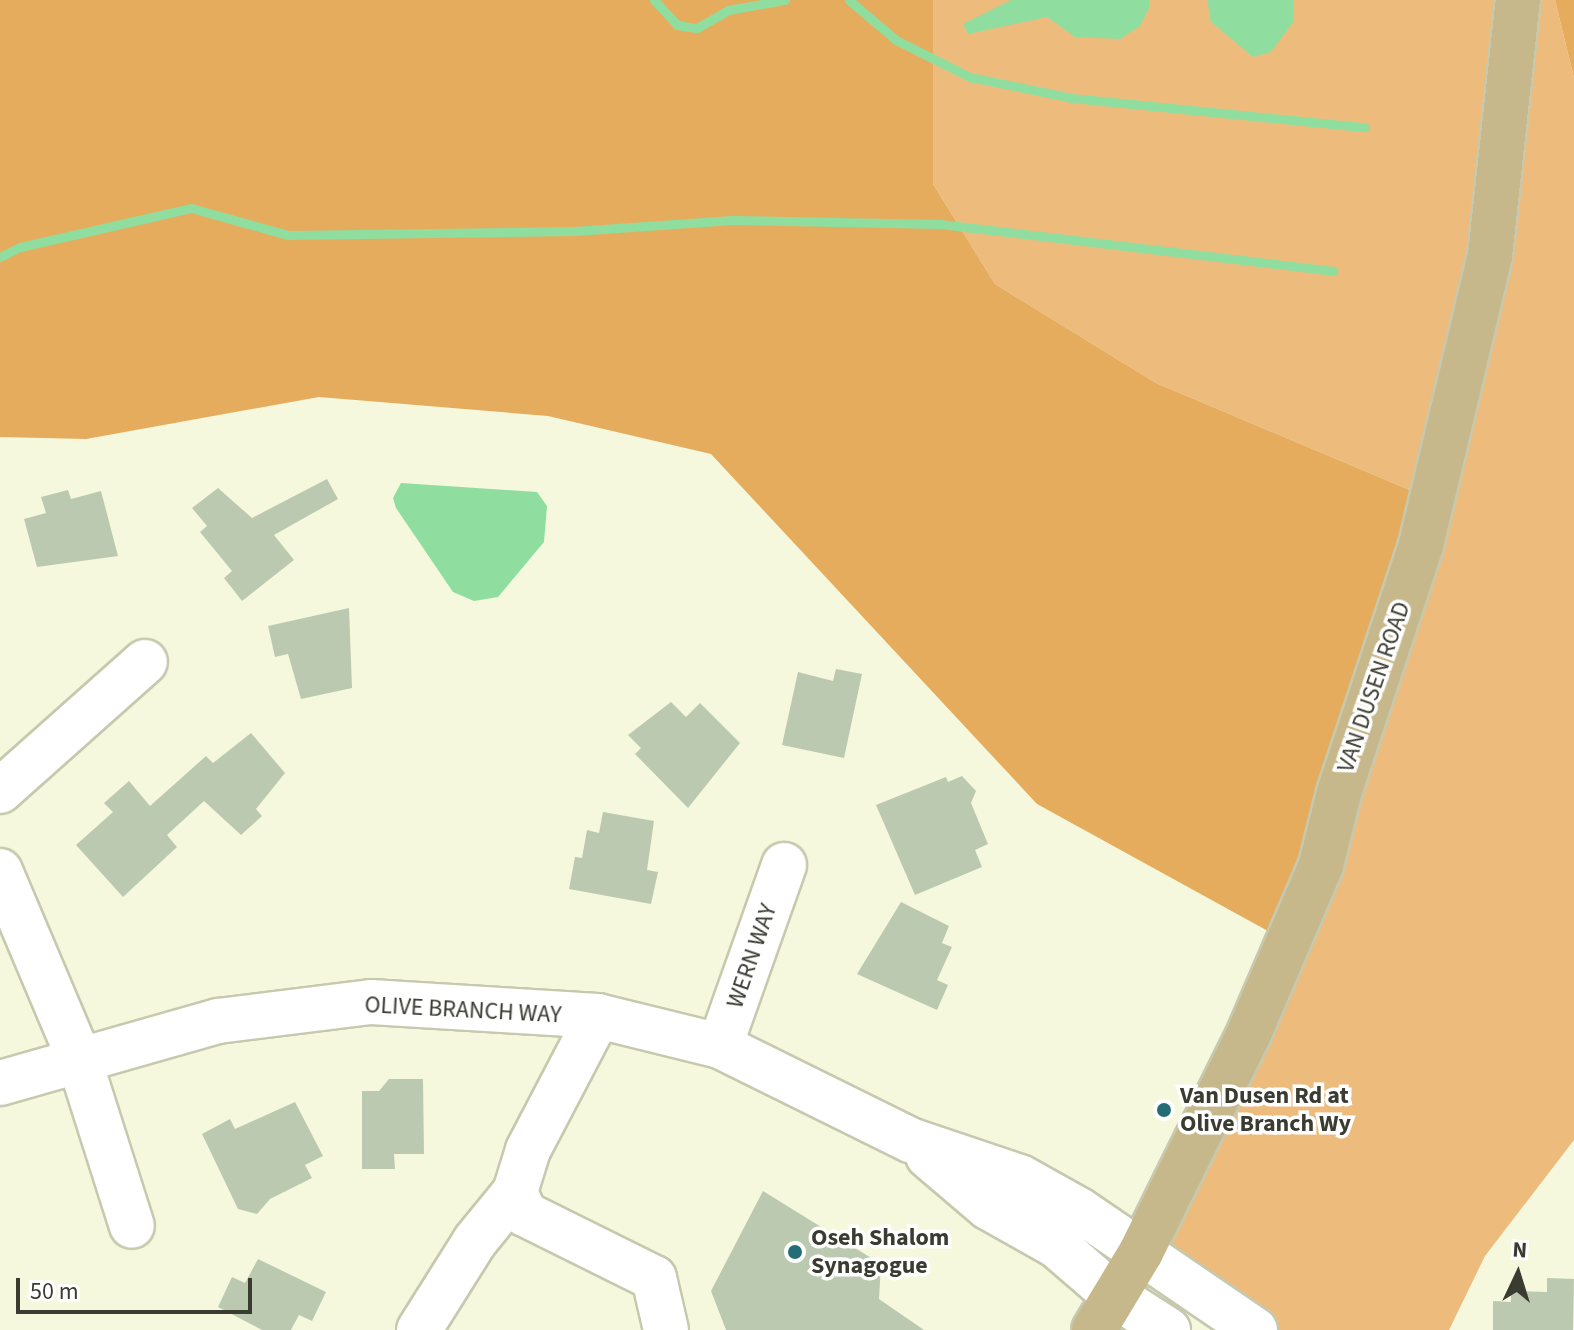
<!DOCTYPE html>
<html>
<head>
<meta charset="utf-8">
<style>
  body { margin:0 }
  #map { position:relative; width:1574px; height:1330px; overflow:hidden; background:#f5f8dc; font-family:"Source Sans 3",sans-serif }
  div>[style] { position:absolute }
  .green>* { inset:0; background:#edbc7d }
  .forest>* { inset:0; background:#e6ac5e }
  .water>* { inset:0; background:#8fde9f }
  .stream>* { height:9px; margin:-4.5px; padding:0 4.5px; transform-origin:4.5px; border-radius:4.5px; background:#8fde9f }
  .building>* { inset:0; background:#bcc9b1 }
  .roads { filter:drop-shadow(2px 0 #c6c9ae) drop-shadow(-2px 0 #c6c9ae) drop-shadow(0 2px #c6c9ae) drop-shadow(0 -2px #c6c9ae) }
  .minor>* { height:44px; margin:-22px; padding:0 22px; transform-origin:22px; border-radius:22px; background:#fff }
  .major>* { height:44px; margin:-22px; padding:0 22px; transform-origin:22px; border-radius:22px; background:#c6b88b }
  .dots>* { width:22px; height:22px; translate:-50% -50%; box-sizing:border-box; border:4px solid #fff; border-radius:50% }
  span { translate:-50% -50%; white-space:nowrap; text-align:center; line-height:1.15; -webkit-text-stroke:7px #fff; paint-order:stroke }
  .street-label { font-size:24px; color:#3a3b31 }
  .poi-label { font-size:24px; color:#3a3b31; font-weight:700 }
  .left { translate:0 -50%; text-align:left }
  .north { position:absolute; left:1478px; top:1234px; width:80px; height:80px; -webkit-text-stroke:6px #fff; paint-order:stroke; rotate:4deg; font-size:22px; font-weight:700; line-height:32px; text-align:center; color:#3a3b31 }
  .north::after { content:''; display:block; margin:auto; width:28px; height:36px; background:#3a3b31; clip-path:polygon(50% 0,100% 100%,50% 72%,0 100%) }
  .scale { position:absolute; left:16px; top:1278px; width:236px; height:36px; box-sizing:border-box; border:4px solid #3a3b31; border-top:0; padding-left:10px; font-size:24px; line-height:28px; white-space:nowrap; color:#3a3b31; -webkit-text-stroke:6px #fff; paint-order:stroke }
</style>
</head>
<body>
<div id="map">
  <div class="green">
    <i style="clip-path:polygon(933px 0,1555px 0,1574px 78px,1574px 1140px,1485px 1256px,1449px 1330px,1260px 1330px,1141px 1252px,1250px 1031px,1431px 499px,1156px 383px,995px 284px,933px 184px)"></i>
  </div>
  <div class="forest">
    <i style="clip-path:polygon(0 0,933px 0,933px 184px,995px 284px,1156px 383px,1431px 499px,1288px 942px,1037px 804px,711px 454px,548px 416px,319px 397px,86px 439px,0 437px)"></i>
    <i style="clip-path:polygon(1555px 0,1574px 0,1574px 78px)"></i>
  </div>
  <div class="water">
    <i style="clip-path:polygon(1011px 0,1149px 0,1149px 8px,1140px 26px,1120px 39px,1075px 37px,1047px 17px,968px 34px,963px 24px)"></i>
    <i style="clip-path:polygon(1207px 0,1293px 0,1294px 21px,1271px 52px,1253px 57px,1211px 22px)"></i>
    <i style="clip-path:polygon(401px 483px,537px 492px,547px 506px,544px 542px,498px 597px,474px 601px,453px 592px,396px 508px,393px 498px)"></i>
  </div>
  <div class="stream">
    <i style="left:654px;top:0;width:34px;rotate:47deg"></i>
    <i style="left:677px;top:25px;width:20px;rotate:9deg"></i>
    <i style="left:697px;top:28px;width:36px;rotate:-30deg"></i>
    <i style="left:728px;top:10px;width:58px;rotate:-10deg"></i>
    <i style="left:849px;top:0;width:62px;rotate:40.4deg"></i>
    <i style="left:896px;top:40px;width:83px;rotate:26.6deg"></i>
    <i style="left:970px;top:77px;width:104px;rotate:11.6deg"></i>
    <i style="left:1072px;top:98px;width:294px;rotate:5.7deg"></i>
    <i style="left:0;top:257px;width:22px;rotate:-27deg"></i>
    <i style="left:20px;top:247px;width:175px;rotate:-12.8deg"></i>
    <i style="left:191px;top:208px;width:101px;rotate:15.6deg"></i>
    <i style="left:288px;top:235px;width:286px;rotate:-0.8deg"></i>
    <i style="left:574px;top:231px;width:159px;rotate:-4deg"></i>
    <i style="left:733px;top:220px;width:207px;rotate:1.1deg"></i>
    <i style="left:940px;top:224px;width:396px;rotate:6.8deg"></i>
  </div>
  <div class="building">
    <i style="clip-path:polygon(327px 479px,338px 499px,274px 535px,294px 560px,242px 601px,224px 578px,232px 571px,200px 532px,207px 526px,192px 508px,218px 488px,252px 518px)"></i>
    <i style="clip-path:polygon(68px 490px,71px 499px,101px 491px,118px 556px,37px 567px,24px 519px,46px 513px,41px 497px)"></i>
    <i style="clip-path:polygon(349px 608px,352px 688px,301px 699px,288px 654px,275px 657px,268px 626px)"></i>
    <i style="clip-path:polygon(836px 669px,862px 674px,844px 758px,782px 745px,798px 672px,833px 681px)"></i>
    <i style="clip-path:polygon(671px 702px,686px 717px,700px 703px,740px 743px,688px 808px,635px 754px,641px 748px,628px 735px)"></i>
    <i style="clip-path:polygon(251px 733px,285px 773px,256px 809px,262px 816px,241px 835px,204px 801px,167px 835px,177px 847px,123px 897px,76px 845px,113px 812px,104px 803px,129px 781px,150px 806px,206px 756px,213px 763px)"></i>
    <i style="clip-path:polygon(962px 776px,976px 791px,971px 803px,988px 844px,975px 850px,982px 867px,915px 895px,876px 805px,946px 777px,948px 782px)"></i>
    <i style="clip-path:polygon(603px 812px,654px 821px,647px 870px,658px 872px,651px 904px,569px 889px,575px 857px,582px 858px,587px 830px,599px 833px)"></i>
    <i style="clip-path:polygon(901px 902px,949px 926px,942px 943px,952px 947px,937px 980px,948px 985px,937px 1010px,857px 974px)"></i>
    <i style="clip-path:polygon(389px 1079px,423px 1079px,424px 1154px,394px 1154px,395px 1169px,362px 1169px,362px 1091px,379px 1091px)"></i>
    <i style="clip-path:polygon(295px 1102px,323px 1156px,305px 1165px,312px 1178px,270px 1199px,257px 1214px,238px 1209px,202px 1134px,230px 1119px,235px 1129px)"></i>
    <i style="clip-path:polygon(763px 1191px,881px 1264px,879px 1299px,924px 1330px,726px 1330px,711px 1291px)"></i>
    <i style="clip-path:polygon(258px 1259px,326px 1292px,312px 1321px,299px 1315px,291px 1330px,262px 1330px,218px 1307px,232px 1277px,245px 1283px)"></i>
    <i style="clip-path:polygon(1547px 1278px,1574px 1279px,1573px 1330px,1493px 1330px,1493px 1301px,1511px 1302px,1511px 1291px,1547px 1292px)"></i>
  </div>
  <div class="roads">
    <div class="minor">
      <i style="left:0;top:791px;width:194px;rotate:-41.7deg"></i>
      <i style="left:0;top:871px;width:201px;rotate:67.1deg"></i>
      <i style="left:78px;top:1056px;width:178px;rotate:72.4deg"></i>
      <i style="left:720px;top:1046px;width:192px;rotate:-70.5deg"></i>
      <i style="left:0;top:1083px;width:227px;rotate:-15.9deg"></i>
      <i style="left:218px;top:1021px;width:154px;rotate:-7.1deg"></i>
      <i style="left:371px;top:1002px;width:227px;rotate:3.5deg"></i>
      <i style="left:598px;top:1016px;width:126px;rotate:13.8deg"></i>
      <i style="left:720px;top:1046px;width:212px;rotate:26.3deg"></i>
      <i style="left:910px;top:1140px;width:116px;rotate:18.6deg"></i>
      <i style="left:1020px;top:1177px;width:68px;rotate:29.2deg"></i>
      <i style="left:1079px;top:1210px;width:213px;rotate:34.3deg"></i>
      <i style="left:928px;top:1156px;width:79px;rotate:40.4deg"></i>
      <i style="left:988px;top:1207px;width:79px;rotate:29.5deg"></i>
      <i style="left:1057px;top:1246px;width:77px;rotate:40.8deg"></i>
      <i style="left:1115px;top:1296px;width:63px;rotate:32.7deg"></i>
      <i style="left:515px;top:1192px;width:44px;rotate:-72.8deg"></i>
      <i style="left:528px;top:1150px;width:151px;rotate:-62.4deg"></i>
      <i style="left:419px;top:1330px;width:105px;rotate:-57.8deg"></i>
      <i style="left:475px;top:1241px;width:63px;rotate:-50.8deg"></i>
      <i style="left:515px;top:1192px;width:24px;rotate:66deg"></i>
      <i style="left:525px;top:1214px;width:144px;rotate:26.4deg"></i>
      <i style="left:654px;top:1278px;width:53px;rotate:77deg"></i>
    </div>
    <div class="major">
      <i style="left:1094px;top:1330px;width:91px;rotate:-58.9deg"></i>
      <i style="left:1141px;top:1252px;width:246px;rotate:-63.7deg"></i>
      <i style="left:1250px;top:1031px;width:181px;rotate:-66.8deg"></i>
      <i style="left:1321px;top:865px;width:74px;rotate:-76deg"></i>
      <i style="left:1339px;top:793px;width:261px;rotate:-71.7deg"></i>
      <i style="left:1421px;top:545px;width:297px;rotate:-76.6deg"></i>
      <i style="left:1490px;top:256px;width:258px;rotate:-83.8deg"></i>
    </div>
  </div>
  <div class="dots">
    <i style="left:1164px;top:1110px;background:#246d77"></i>
    <i style="left:795px;top:1252px;background:#246d77"></i>
  </div>
  <div class="street-label">
    <span style="left:1374px;top:687px;rotate:-71deg">VAN DUSEN ROAD</span>
    <span style="left:752px;top:956px;rotate:-71deg">WERN WAY</span>
    <span style="left:463px;top:1010px;rotate:3deg">OLIVE BRANCH WAY</span>
  </div>
  <div class="poi-label">
    <span class="left" style="left:1180px;top:1110px">Van Dusen Rd at<br>Olive Branch Wy</span>
    <span class="left" style="left:811px;top:1252px">Oseh Shalom<br>Synagogue</span>
  </div>
  <div class="north">N</div>
  <div class="scale">50 m</div>
</div>
</body>
</html>
